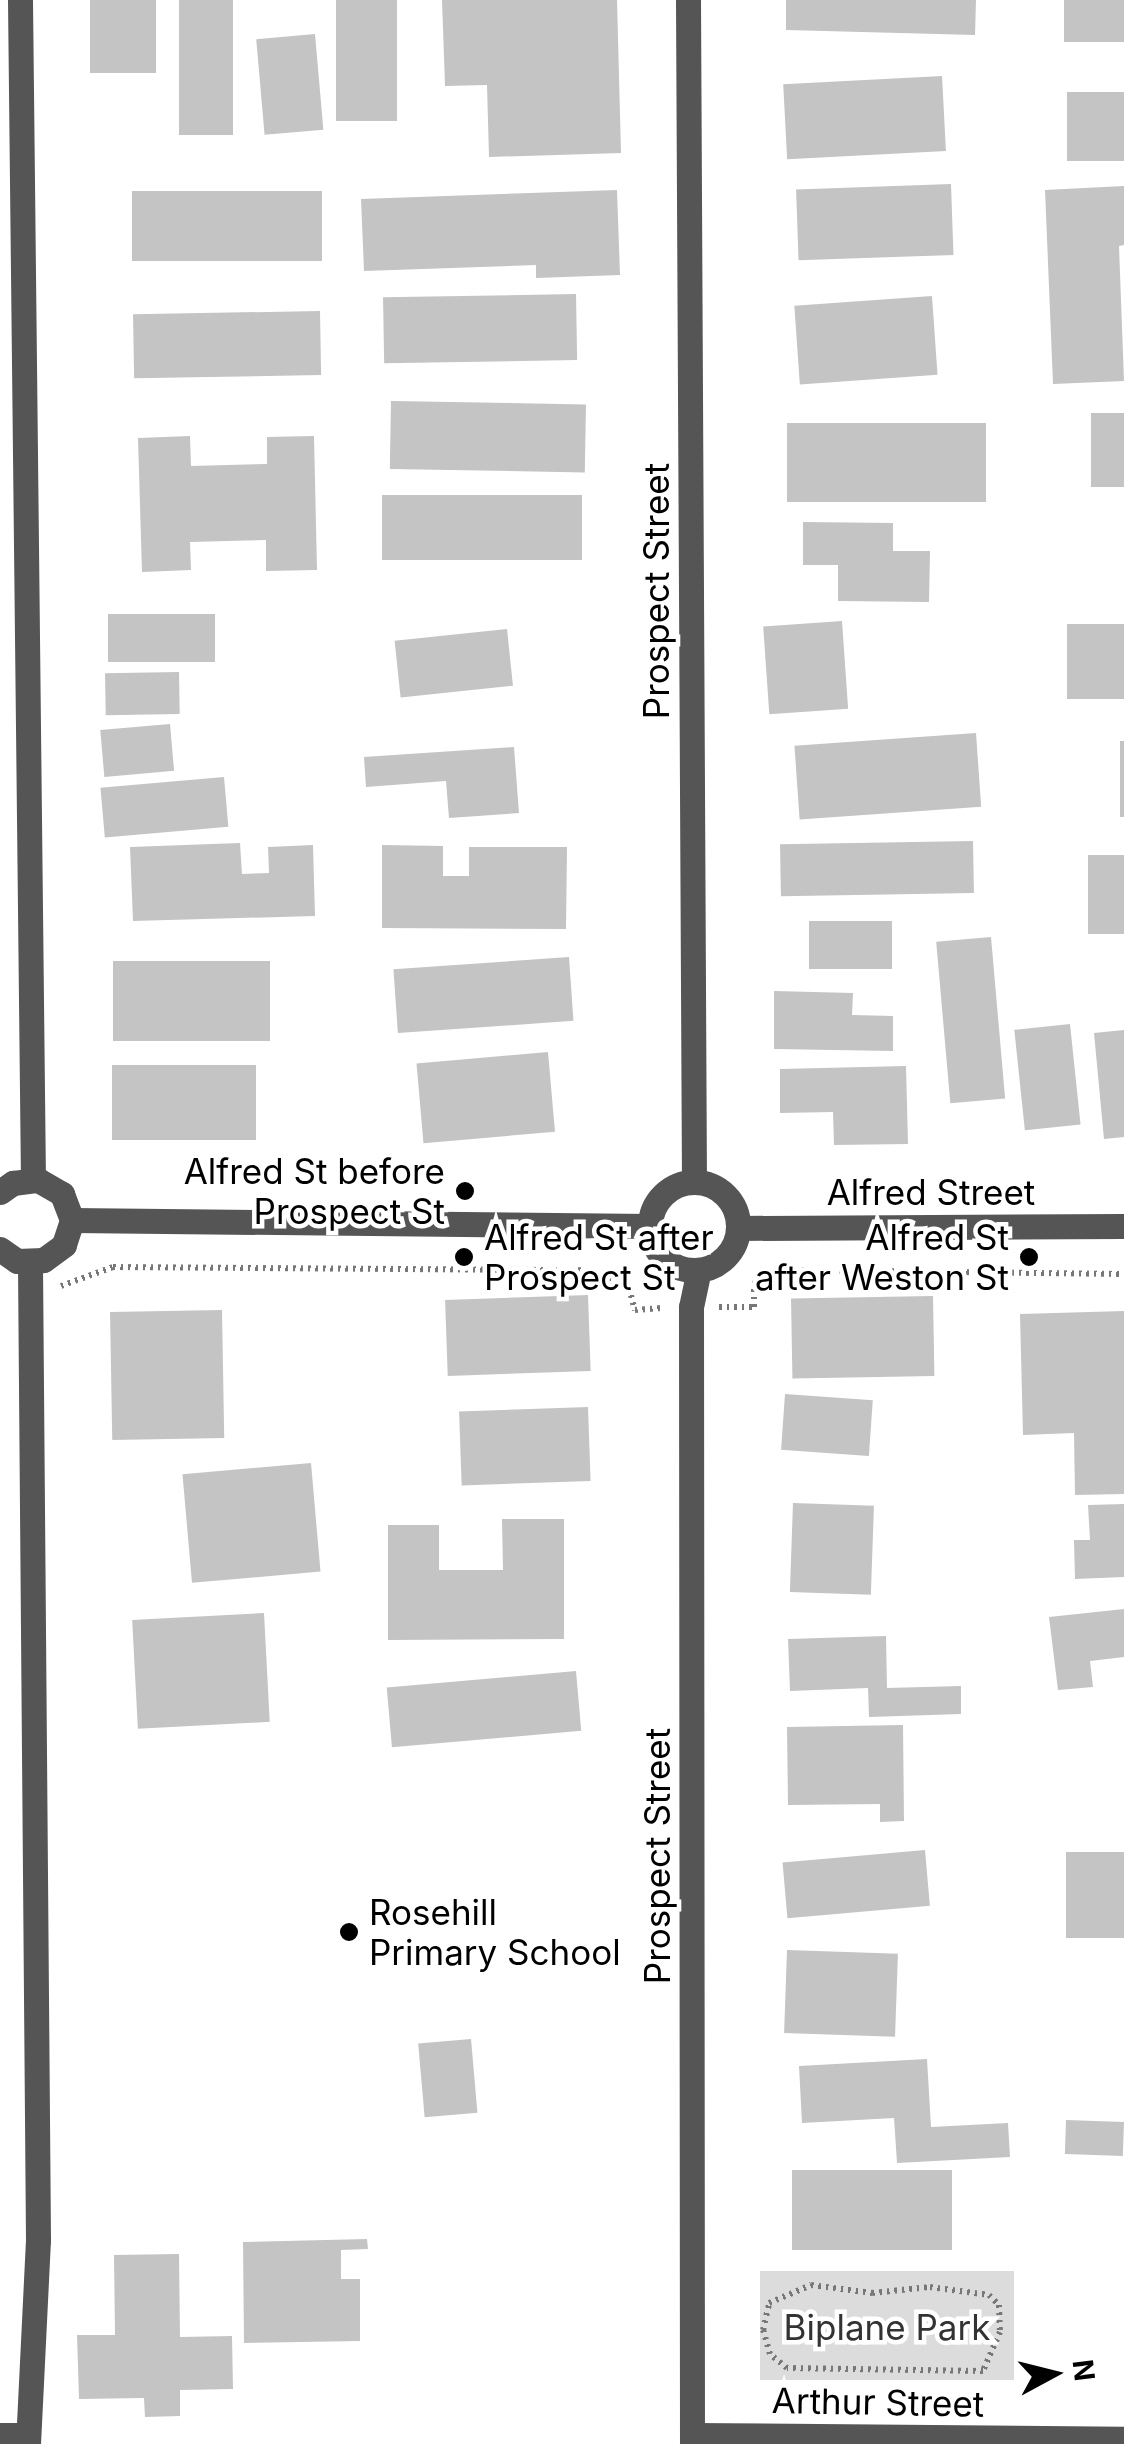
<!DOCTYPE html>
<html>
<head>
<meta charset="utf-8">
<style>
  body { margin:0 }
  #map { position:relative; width:1124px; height:2444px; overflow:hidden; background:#fff; font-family:Inter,sans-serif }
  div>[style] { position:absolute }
  .green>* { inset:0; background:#dcdcdc; transform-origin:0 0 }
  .building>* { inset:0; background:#c4c4c4; transform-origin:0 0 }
  .path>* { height:6px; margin-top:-3px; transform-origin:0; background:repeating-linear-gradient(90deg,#777 0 2.5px,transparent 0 7.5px) }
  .minor>* { height:25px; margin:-12.5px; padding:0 12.5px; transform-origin:12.5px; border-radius:12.5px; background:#555 }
  .minor>.ring { margin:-12.5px; padding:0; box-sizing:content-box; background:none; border:25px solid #555; border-radius:50% }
  .dots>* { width:28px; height:28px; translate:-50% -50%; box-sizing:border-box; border:5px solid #fff; border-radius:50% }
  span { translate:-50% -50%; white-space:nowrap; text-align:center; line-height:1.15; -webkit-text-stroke:9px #fff; paint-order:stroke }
  .street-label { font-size:35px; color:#000 }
  .poi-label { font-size:35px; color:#000 }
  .right { translate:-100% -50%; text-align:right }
  .left { translate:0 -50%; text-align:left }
  .park-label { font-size:35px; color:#333 }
  .north { position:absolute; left:1004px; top:2324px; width:100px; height:100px; -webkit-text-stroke:8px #fff; paint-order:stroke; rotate:83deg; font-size:28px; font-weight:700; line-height:40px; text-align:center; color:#000 }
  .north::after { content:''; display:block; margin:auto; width:35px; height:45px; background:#000; clip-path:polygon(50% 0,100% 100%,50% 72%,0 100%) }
</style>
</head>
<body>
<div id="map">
  <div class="green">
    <i style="left:1014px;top:2271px;width:109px;height:254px;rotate:90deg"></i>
  </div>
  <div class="building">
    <i style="left:90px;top:0;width:66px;height:73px"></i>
    <i style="left:179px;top:0;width:54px;height:135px"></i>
    <i style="left:336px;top:0;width:61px;height:121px"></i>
    <i style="clip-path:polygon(442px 0,617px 0,621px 153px,489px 157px,487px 85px,445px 86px)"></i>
    <i style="clip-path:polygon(786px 0,976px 0,975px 35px,786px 30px)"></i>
    <i style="left:1064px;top:0;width:60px;height:42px"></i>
    <i style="left:315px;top:34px;width:96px;height:59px;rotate:85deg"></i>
    <i style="left:942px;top:76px;width:75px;height:159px;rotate:87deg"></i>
    <i style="left:1067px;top:92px;width:57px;height:69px"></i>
    <i style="left:951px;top:184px;width:71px;height:155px;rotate:88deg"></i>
    <i style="clip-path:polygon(1124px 186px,1124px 245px,1119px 246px,1124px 381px,1053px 384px,1045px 190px)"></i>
    <i style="clip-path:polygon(617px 190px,620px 275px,536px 278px,536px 265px,364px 271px,361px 199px)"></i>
    <i style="left:322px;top:191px;width:70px;height:190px;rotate:90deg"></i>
    <i style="left:576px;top:294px;width:66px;height:193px;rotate:89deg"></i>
    <i style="left:932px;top:296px;width:79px;height:138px;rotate:86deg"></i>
    <i style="left:320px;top:311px;width:64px;height:187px;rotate:89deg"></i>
    <i style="left:391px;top:401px;width:195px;height:68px;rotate:1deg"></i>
    <i style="left:1124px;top:413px;width:74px;height:33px;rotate:90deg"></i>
    <i style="left:986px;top:423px;width:79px;height:199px;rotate:90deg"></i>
    <i style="clip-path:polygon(190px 436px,191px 466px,267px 464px,267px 437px,314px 436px,317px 570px,266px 571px,266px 540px,190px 542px,191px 570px,142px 572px,138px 438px)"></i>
    <i style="left:582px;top:495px;width:65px;height:200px;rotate:90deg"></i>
    <i style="clip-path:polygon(803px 522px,893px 523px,893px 551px,930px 551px,929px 602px,838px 601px,838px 565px,803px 565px)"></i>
    <i style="left:215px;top:614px;width:48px;height:107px;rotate:90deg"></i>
    <i style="left:842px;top:621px;width:88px;height:79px;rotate:86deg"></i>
    <i style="left:1124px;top:624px;width:75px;height:57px;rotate:90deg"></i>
    <i style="left:507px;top:629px;width:57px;height:113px;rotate:84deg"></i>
    <i style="left:179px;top:672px;width:42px;height:74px;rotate:89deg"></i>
    <i style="left:170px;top:724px;width:47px;height:70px;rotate:85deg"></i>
    <i style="left:976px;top:733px;width:74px;height:182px;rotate:86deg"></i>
    <i style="left:1120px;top:741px;width:4px;height:76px"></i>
    <i style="clip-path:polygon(514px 747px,519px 813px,449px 818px,446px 781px,366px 787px,364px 757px)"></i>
    <i style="left:224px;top:777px;width:50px;height:124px;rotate:85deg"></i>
    <i style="left:973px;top:841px;width:52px;height:193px;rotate:89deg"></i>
    <i style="clip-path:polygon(240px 843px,242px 874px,269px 873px,268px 847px,313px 845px,315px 916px,133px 921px,130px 847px)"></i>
    <i style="clip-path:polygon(382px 845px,443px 846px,443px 876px,469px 876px,469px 847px,567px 847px,566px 929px,382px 928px)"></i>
    <i style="left:1124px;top:855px;width:79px;height:36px;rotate:90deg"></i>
    <i style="left:809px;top:921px;width:83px;height:48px"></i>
    <i style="left:991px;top:937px;width:162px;height:55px;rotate:85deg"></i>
    <i style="left:569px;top:957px;width:64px;height:176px;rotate:86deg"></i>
    <i style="left:270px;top:961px;width:80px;height:157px;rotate:90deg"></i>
    <i style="clip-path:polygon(774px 991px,853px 993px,852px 1015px,893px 1016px,893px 1051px,774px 1049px)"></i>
    <i style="left:1070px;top:1024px;width:101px;height:56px;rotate:84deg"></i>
    <i style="clip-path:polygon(1124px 1030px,1124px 1137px,1104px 1139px,1094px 1033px)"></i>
    <i style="left:548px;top:1052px;width:80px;height:132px;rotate:85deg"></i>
    <i style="left:112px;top:1065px;width:144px;height:75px"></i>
    <i style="clip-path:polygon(906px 1066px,908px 1144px,834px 1145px,833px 1112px,780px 1113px,780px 1069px)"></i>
    <i style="left:588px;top:1295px;width:76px;height:143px;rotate:88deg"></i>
    <i style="left:933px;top:1296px;width:80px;height:142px;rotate:89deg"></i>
    <i style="left:222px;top:1310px;width:128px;height:112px;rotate:89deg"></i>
    <i style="clip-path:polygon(1124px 1311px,1124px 1494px,1075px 1495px,1074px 1433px,1023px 1435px,1020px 1314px)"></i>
    <i style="left:785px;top:1394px;width:88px;height:56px;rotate:4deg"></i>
    <i style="left:588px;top:1407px;width:74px;height:129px;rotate:88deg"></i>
    <i style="left:311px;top:1463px;width:109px;height:129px;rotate:85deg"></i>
    <i style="left:793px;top:1503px;width:81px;height:89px;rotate:2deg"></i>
    <i style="clip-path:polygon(1124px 1504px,1124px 1577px,1075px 1579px,1074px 1540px,1090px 1540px,1088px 1505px)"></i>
    <i style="clip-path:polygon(502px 1519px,564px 1519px,564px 1639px,388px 1640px,388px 1525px,439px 1525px,439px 1570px,503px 1570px)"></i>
    <i style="clip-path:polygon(1124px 1609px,1124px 1657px,1090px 1661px,1093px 1687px,1058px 1690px,1049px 1617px)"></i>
    <i style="left:264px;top:1613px;width:109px;height:132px;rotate:87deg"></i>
    <i style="clip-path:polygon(886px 1636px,887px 1688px,961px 1686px,961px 1714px,869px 1717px,868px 1688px,790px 1691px,788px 1639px)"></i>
    <i style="left:576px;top:1671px;width:60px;height:190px;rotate:85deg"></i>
    <i style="clip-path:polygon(903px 1725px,904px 1821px,880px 1822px,880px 1804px,788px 1805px,787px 1727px)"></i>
    <i style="left:925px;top:1850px;width:56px;height:143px;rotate:85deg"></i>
    <i style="left:1124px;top:1852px;width:86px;height:58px;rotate:90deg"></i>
    <i style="left:787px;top:1950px;width:111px;height:83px;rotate:2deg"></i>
    <i style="left:471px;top:2039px;width:74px;height:53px;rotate:85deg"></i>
    <i style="clip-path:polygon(927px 2059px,931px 2127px,1008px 2123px,1010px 2157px,897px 2163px,894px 2118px,802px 2123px,799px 2066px)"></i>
    <i style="left:1124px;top:2122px;width:34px;height:58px;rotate:92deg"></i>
    <i style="left:952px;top:2170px;width:80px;height:160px;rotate:90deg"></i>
    <i style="clip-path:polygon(367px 2239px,368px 2249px,341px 2250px,341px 2279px,360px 2279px,360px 2341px,244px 2343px,243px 2242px)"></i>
    <i style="clip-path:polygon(179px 2254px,180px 2337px,232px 2336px,233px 2389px,180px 2390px,180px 2416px,145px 2417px,144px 2398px,79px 2399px,77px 2335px,115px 2335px,114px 2255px)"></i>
  </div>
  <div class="path">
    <i style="left:61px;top:1286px;width:55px;rotate:-20.1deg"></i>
    <i style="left:113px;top:1267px;width:475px;rotate:0.4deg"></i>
    <i style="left:588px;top:1270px;width:45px;rotate:23.7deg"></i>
    <i style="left:629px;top:1288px;width:23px;rotate:75deg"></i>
    <i style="left:635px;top:1310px;width:27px;rotate:-4deg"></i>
    <i style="left:719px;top:1307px;width:35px"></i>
    <i style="left:754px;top:1307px;width:23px;rotate:-90deg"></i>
    <i style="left:754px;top:1284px;width:14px;rotate:-54deg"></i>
    <i style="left:762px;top:1273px;width:32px;rotate:-5deg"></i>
    <i style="left:794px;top:1270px;width:330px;rotate:0.7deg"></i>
    <i style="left:811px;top:2285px;width:62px;rotate:7.5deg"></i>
    <i style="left:872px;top:2293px;width:58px;rotate:-5.9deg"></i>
    <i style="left:930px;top:2287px;width:60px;rotate:7.7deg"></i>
    <i style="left:989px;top:2295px;width:14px;rotate:45deg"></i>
    <i style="left:999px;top:2305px;width:27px;rotate:88deg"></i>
    <i style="left:1000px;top:2332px;width:43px;rotate:113.6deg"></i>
    <i style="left:983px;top:2371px;width:196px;rotate:-179.1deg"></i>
    <i style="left:787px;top:2368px;width:22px;rotate:-141deg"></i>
    <i style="left:770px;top:2354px;width:25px;rotate:-106deg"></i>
    <i style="left:763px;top:2330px;width:28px;rotate:-77deg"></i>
    <i style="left:769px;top:2303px;width:46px;rotate:-23.2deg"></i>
  </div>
  <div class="minor">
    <i style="left:20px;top:0;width:1179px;rotate:89.37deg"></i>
    <i style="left:688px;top:0;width:1182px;rotate:89.71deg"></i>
    <i class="ring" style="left:650px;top:1182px;width:63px;height:63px"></i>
    <i style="left:0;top:1192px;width:16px;rotate:-35deg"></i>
    <i style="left:13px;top:1183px;width:25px;rotate:-7deg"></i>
    <i style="left:38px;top:1180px;width:28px;rotate:30deg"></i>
    <i style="left:62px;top:1194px;width:28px;rotate:69deg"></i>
    <i style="left:72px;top:1220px;width:26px;rotate:108deg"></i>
    <i style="left:64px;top:1245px;width:26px;rotate:144deg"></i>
    <i style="left:43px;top:1260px;width:26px;rotate:178deg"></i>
    <i style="left:17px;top:1261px;width:21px;rotate:-145deg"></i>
    <i style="left:72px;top:1220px;width:578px;rotate:0.59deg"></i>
    <i style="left:738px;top:1228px;width:386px;rotate:-0.3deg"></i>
    <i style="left:0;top:2435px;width:28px"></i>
    <i style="left:692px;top:2435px;width:432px;rotate:0.5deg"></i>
    <i style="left:28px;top:2444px;width:204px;rotate:-87.2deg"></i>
    <i style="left:38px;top:2240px;width:977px;rotate:-90.47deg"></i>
    <i style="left:692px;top:2444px;width:1137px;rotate:-90.05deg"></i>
    <i style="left:691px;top:1307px;width:38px;rotate:-78deg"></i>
  </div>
  <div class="dots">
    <i style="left:465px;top:1191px;background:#000"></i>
    <i style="left:464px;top:1257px;background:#000"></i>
    <i style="left:1029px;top:1257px;background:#000"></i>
    <i style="left:349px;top:1932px;background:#000"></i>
  </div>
  <div class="street-label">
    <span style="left:656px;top:591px;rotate:-90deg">Prospect Street</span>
    <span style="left:931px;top:1192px">Alfred Street</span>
    <span style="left:657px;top:1856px;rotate:-90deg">Prospect Street</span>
    <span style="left:878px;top:2402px;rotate:1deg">Arthur Street</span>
  </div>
  <div class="poi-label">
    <span class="right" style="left:445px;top:1191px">Alfred St before<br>Prospect St</span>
    <span class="left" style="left:484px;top:1257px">Alfred St after<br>Prospect St</span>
    <span class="right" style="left:1009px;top:1257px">Alfred St<br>after Weston St</span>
    <span class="left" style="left:369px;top:1932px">Rosehill<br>Primary School</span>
  </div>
  <div class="park-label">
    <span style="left:887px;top:2327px">Biplane Park</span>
  </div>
  <div class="north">N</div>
</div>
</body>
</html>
